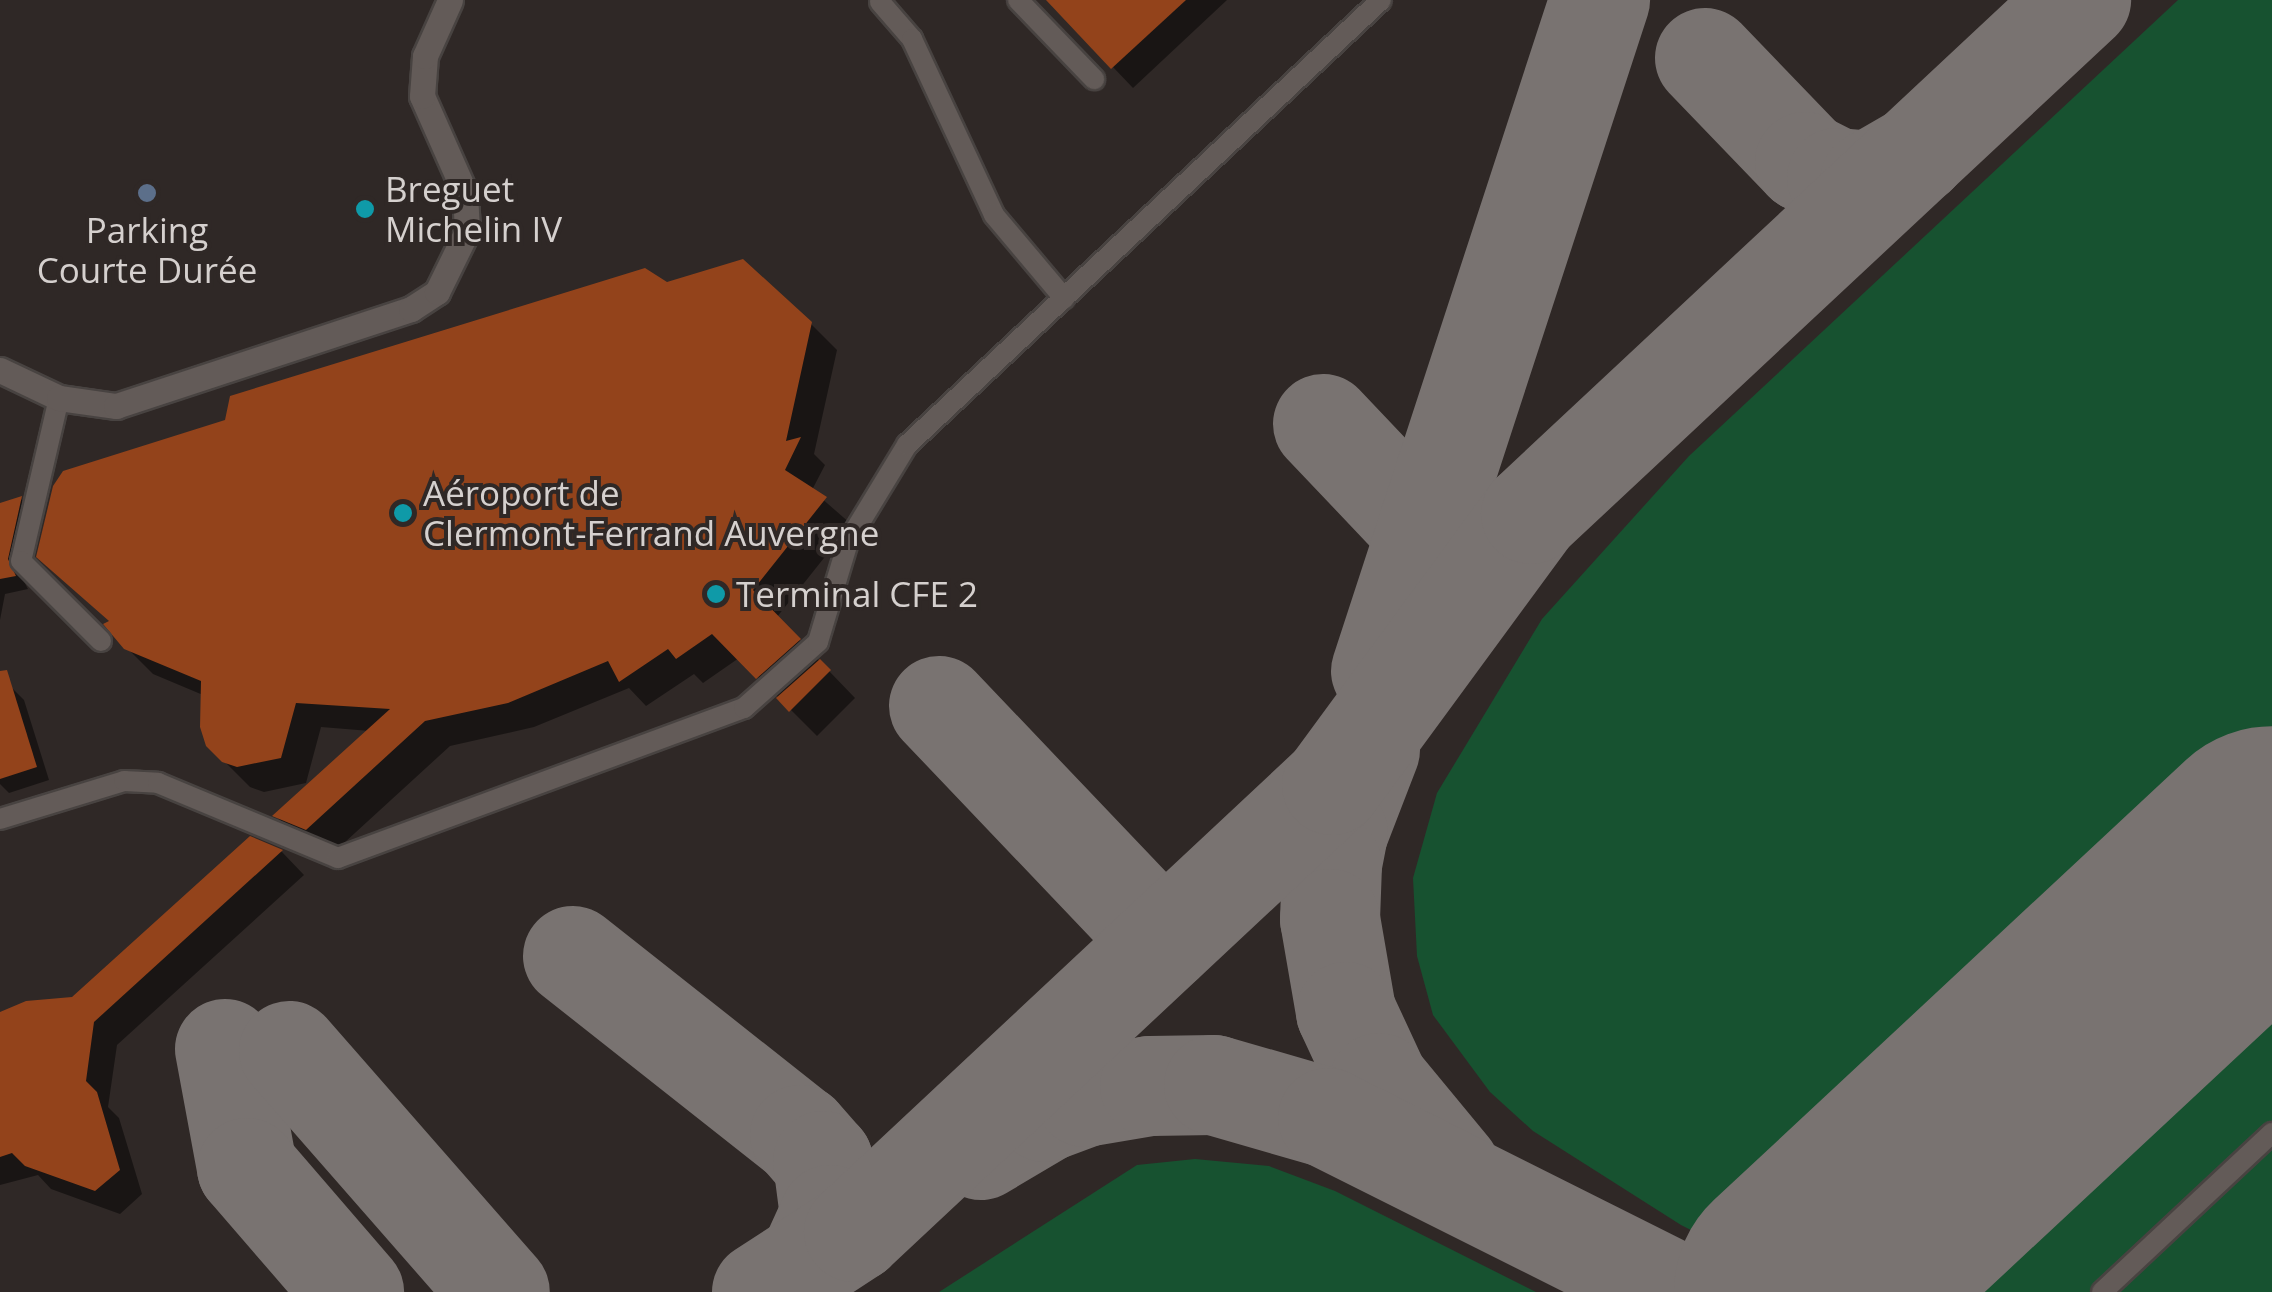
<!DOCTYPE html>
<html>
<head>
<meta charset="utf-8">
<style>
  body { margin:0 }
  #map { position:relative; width:2272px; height:1292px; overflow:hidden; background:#2f2826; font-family:"Open Sans",sans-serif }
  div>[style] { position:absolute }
  .green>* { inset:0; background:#175230 }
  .shadow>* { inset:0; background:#0007 }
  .taxiway>* { height:100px; margin:-50px; padding:0 50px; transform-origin:50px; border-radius:50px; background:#797371 }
  .runway>* { height:252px; margin:-126px; padding:0 126px; transform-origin:126px; border-radius:126px; background:#797371 }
  .building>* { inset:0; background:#93431b }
  .roads { filter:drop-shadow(2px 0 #484341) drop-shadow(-2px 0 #484341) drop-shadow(0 2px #484341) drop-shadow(0 -2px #484341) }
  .lane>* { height:20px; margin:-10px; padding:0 10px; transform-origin:10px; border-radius:10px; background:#635b58 }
  .street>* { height:25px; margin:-12.5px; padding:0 12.5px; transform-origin:12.5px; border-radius:12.5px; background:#635b58 }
  .dots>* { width:28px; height:28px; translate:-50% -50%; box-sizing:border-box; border:5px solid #2f2826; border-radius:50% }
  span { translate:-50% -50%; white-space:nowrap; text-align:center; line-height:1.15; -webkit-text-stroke:8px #2f2826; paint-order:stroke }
  .poi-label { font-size:35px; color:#d5d0ce }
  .left { translate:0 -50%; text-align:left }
</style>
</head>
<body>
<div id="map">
  <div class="green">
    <i style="clip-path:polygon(2178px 0,2272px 0,2272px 1292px,1814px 1292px,1681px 1225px,1533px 1131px,1490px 1092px,1433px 1015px,1417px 956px,1413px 878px,1437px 793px,1542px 619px,1689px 456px)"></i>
    <i style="clip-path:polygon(1195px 1159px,1269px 1166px,1335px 1191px,1536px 1292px,939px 1292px,1137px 1165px)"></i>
  </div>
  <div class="shadow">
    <i style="clip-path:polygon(1049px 0,1227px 0,1133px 88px)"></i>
    <i style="clip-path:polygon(667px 285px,811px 324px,837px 350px,814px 454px,825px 465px,812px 490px,851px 524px,777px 617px,855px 698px,817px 736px,739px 658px,703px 683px,694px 674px,646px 706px,629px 688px,534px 727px,450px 746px,332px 854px,301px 841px,276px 816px,370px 731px,321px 727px,306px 783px,264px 792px,250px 787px,208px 745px,203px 695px,153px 674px,126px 647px)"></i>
    <i style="clip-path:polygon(21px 499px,34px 512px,20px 574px,28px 589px,5px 594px,0 620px,0 506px)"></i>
    <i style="clip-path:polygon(10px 686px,24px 700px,49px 780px,9px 793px,0 784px,0 689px)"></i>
    <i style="clip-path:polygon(250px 839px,282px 852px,304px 875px,117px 1045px,108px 1107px,119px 1118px,142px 1194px,120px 1214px,51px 1189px,38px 1175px,0 1185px,0 1014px,73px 999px)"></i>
  </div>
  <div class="taxiway">
    <i style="left:1705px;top:58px;width:144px;rotate:46.1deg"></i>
    <i style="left:1805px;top:162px;width:36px;rotate:27deg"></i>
    <i style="left:1837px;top:178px;width:33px;rotate:5deg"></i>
    <i style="left:1870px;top:181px;width:54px;rotate:-29.9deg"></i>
    <i style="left:1323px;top:424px;width:164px;rotate:46.5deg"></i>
    <i style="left:1436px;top:543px;width:42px;rotate:69deg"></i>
    <i style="left:1381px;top:671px;width:706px;rotate:-71.92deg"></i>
    <i style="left:939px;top:706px;width:326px;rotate:46.4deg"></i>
    <i style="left:1370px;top:750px;width:89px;rotate:111.1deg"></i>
    <i style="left:1338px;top:833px;width:33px;rotate:101deg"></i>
    <i style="left:1332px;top:865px;width:54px;rotate:92.1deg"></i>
    <i style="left:1330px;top:919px;width:94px;rotate:80.2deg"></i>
    <i style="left:1346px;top:1012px;width:78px;rotate:65.1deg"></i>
    <i style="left:1379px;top:1083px;width:112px;rotate:50.5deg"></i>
    <i style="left:573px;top:956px;width:289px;rotate:38.3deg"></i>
    <i style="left:800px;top:1135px;width:35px;rotate:49deg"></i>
    <i style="left:823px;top:1161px;width:54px;rotate:82.6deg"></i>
    <i style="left:830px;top:1215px;width:51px;rotate:114.5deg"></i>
    <i style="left:225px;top:1049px;width:121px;rotate:79.5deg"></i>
    <i style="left:247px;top:1168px;width:164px;rotate:49.2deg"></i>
    <i style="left:289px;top:1051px;width:320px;rotate:48.8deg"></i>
    <i style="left:981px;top:1150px;width:74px;rotate:-30.7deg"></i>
    <i style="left:1045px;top:1112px;width:43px;rotate:-20.6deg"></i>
    <i style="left:1085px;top:1097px;width:66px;rotate:-9.6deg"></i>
    <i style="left:1150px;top:1086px;width:64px;rotate:-0.9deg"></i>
    <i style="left:1214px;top:1085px;width:119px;rotate:16.1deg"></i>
    <i style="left:1328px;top:1118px;width:389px;rotate:26.6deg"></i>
    <i style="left:762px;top:1292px;width:110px;rotate:-33.1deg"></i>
    <i style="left:854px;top:1232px;width:654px;rotate:-43.08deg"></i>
    <i style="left:1332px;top:785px;width:336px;rotate:-53.7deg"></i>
    <i style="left:1531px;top:514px;width:753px;rotate:-43.06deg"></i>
  </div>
  <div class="runway">
    <i style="left:1800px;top:1292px;width:645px;rotate:-42.99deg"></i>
  </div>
  <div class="building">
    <i style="clip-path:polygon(1046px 0,1186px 0,1111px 69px)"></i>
    <i style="clip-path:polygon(743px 259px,812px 322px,786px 441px,801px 437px,785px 470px,827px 497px,753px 590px,801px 639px,756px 679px,712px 634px,676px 659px,668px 649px,619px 682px,608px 661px,508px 703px,425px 721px,306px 830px,272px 816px,390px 709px,296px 703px,281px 758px,237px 767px,222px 762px,206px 746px,200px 727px,201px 681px,124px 649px,103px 624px,109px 621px,36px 557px,53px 486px,63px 471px,225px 420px,230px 396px,645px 268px,667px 282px)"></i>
    <i style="clip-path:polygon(22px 496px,8px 559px,16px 576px,0 579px,0 503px)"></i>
    <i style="clip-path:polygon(820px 659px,831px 670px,789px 712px,776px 698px)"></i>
    <i style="clip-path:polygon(7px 670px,37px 767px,0 779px,0 671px)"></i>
    <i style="clip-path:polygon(250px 836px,283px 850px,94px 1022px,86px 1081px,97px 1092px,120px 1170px,95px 1191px,25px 1166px,12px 1153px,0 1157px,0 1012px,26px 1001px,72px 997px)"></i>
  </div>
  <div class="roads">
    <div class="lane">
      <i style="left:1018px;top:0;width:110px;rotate:46.1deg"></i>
      <i style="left:880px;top:2px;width:49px;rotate:49.1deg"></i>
      <i style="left:912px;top:39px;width:194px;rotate:65deg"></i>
      <i style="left:994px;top:215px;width:109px;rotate:49.9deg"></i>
      <i style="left:59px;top:398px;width:167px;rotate:103.1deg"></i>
      <i style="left:21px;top:561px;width:113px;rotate:45deg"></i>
      <i style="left:0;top:819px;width:130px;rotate:-17deg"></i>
      <i style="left:124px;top:781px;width:34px;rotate:3deg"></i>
      <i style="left:158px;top:783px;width:195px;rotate:22.6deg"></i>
      <i style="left:338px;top:858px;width:433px;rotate:-20.3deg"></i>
      <i style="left:744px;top:708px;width:99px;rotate:-41.7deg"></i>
      <i style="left:818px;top:642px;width:104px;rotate:-73.3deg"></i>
      <i style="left:848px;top:542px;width:114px;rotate:-58.7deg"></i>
      <i style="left:907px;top:445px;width:650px;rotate:-43.19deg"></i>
      <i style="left:2102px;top:1292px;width:233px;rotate:-43.1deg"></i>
    </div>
    <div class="street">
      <i style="left:0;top:370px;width:65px;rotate:25.4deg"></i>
      <i style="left:59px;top:398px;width:58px;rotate:8deg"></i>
      <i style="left:116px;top:406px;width:311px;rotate:-18.2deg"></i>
      <i style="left:411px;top:309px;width:31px;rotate:-33deg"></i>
      <i style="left:437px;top:292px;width:68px;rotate:-63.8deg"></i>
      <i style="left:467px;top:231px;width:38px;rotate:-93deg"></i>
      <i style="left:465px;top:193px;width:106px;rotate:-113.9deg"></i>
      <i style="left:422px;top:96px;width:40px;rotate:-85.7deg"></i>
      <i style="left:425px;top:56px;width:61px;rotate:-65.9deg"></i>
    </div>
  </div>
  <div class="dots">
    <i style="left:147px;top:193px;background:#5c6f8a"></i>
    <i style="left:365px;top:209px;background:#0f9aa8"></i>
    <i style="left:403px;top:513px;background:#0f9aa8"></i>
    <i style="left:716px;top:594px;background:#0f9aa8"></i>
  </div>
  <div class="poi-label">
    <span class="left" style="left:385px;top:209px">Breguet<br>Michelin IV</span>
    <span style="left:147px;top:250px">Parking<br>Courte Durée</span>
    <span class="left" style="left:423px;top:513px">Aéroport de<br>Clermont-Ferrand Auvergne</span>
    <span class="left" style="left:736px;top:594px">Terminal CFE 2</span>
  </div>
</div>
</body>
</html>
